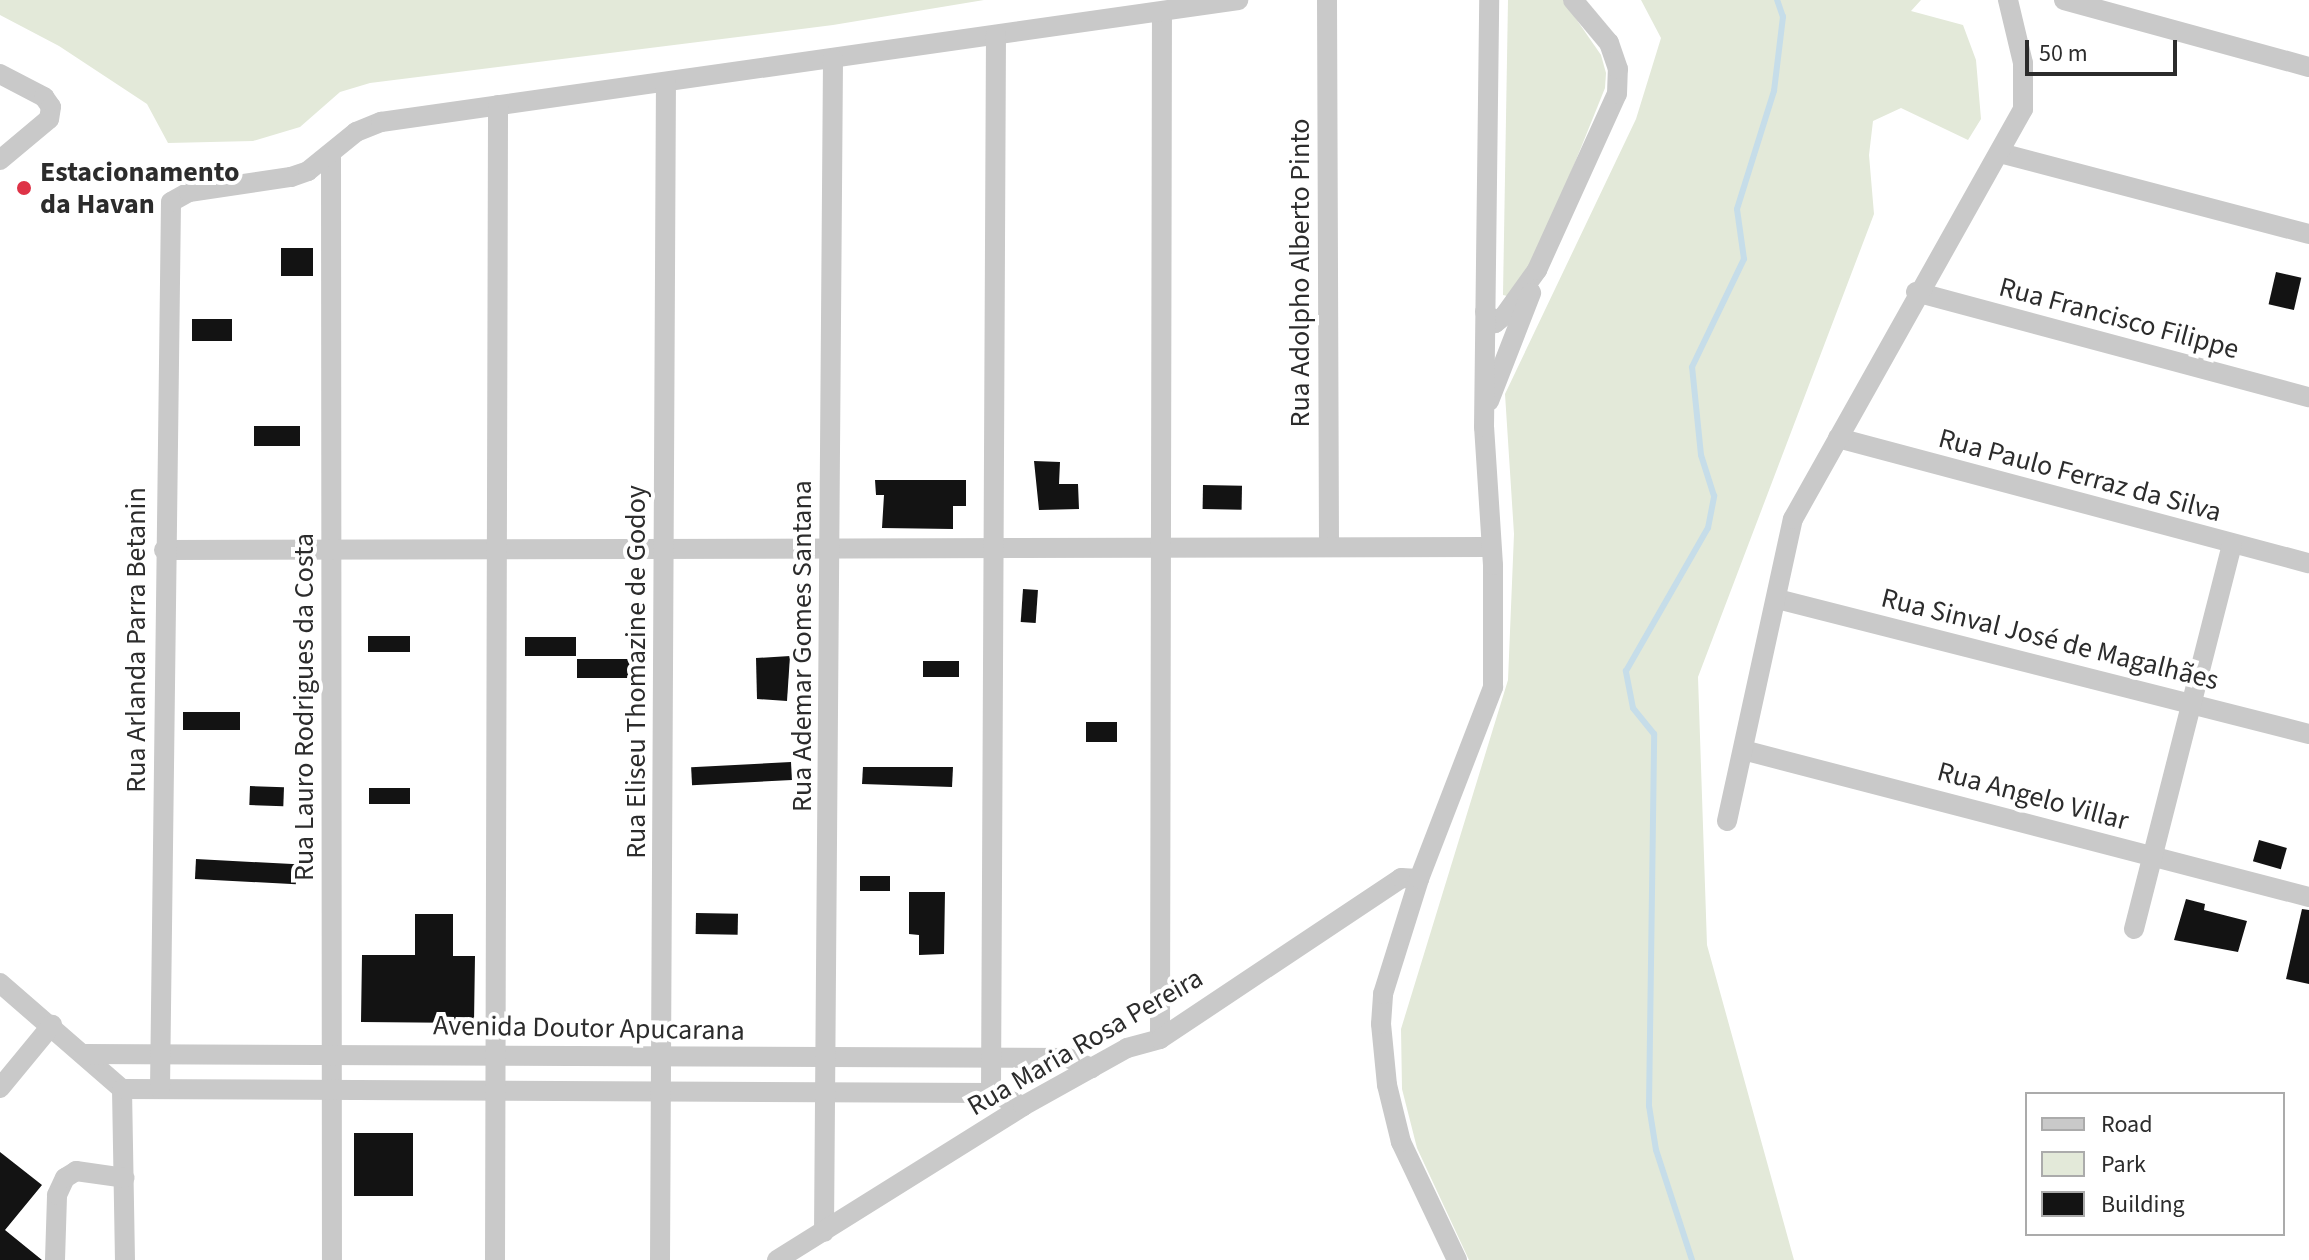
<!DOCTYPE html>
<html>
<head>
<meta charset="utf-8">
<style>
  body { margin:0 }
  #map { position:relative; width:2309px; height:1260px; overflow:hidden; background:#fff; font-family:"Source Sans 3",sans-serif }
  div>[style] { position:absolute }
  .green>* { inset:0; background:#e3e9d9 }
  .stream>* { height:6px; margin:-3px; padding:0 3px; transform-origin:3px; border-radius:3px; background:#c6dde9 }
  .building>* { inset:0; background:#131313; transform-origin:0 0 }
  .minor>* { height:20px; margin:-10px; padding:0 10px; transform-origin:10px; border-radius:10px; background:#c9c9c9 }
  .dots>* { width:22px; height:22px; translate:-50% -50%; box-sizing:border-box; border:4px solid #fff; border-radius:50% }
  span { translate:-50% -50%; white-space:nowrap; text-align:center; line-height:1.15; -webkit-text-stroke:8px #fff; paint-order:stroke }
  .poi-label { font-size:28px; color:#2c2c2c; font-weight:700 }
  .left { translate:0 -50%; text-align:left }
  .street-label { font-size:28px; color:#2c2c2c }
  .legend { position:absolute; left:2025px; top:1092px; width:260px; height:144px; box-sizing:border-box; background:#fff; border:2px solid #ababab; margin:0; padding:10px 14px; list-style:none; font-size:24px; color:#2c2c2c }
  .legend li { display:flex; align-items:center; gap:16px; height:40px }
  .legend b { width:40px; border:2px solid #ababab }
  .scale { position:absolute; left:2025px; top:40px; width:152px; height:36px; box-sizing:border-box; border:4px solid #2c2c2c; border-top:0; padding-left:10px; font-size:24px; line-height:28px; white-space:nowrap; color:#2c2c2c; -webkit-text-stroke:6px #fff; paint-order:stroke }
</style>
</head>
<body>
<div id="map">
  <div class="green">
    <i style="clip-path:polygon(0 0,984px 0,833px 25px,370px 83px,340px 92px,300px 127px,253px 141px,168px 143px,147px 104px,59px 46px,0 15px)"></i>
    <i style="clip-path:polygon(1508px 0,1563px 0,1601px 55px,1606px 73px,1605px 88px,1520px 299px,1503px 295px)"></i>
    <i style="clip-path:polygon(1641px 0,1921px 0,1911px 11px,1963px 25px,1976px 60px,1981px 119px,1968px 140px,1901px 108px,1873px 121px,1869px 155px,1874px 214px,1698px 677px,1707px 945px,1794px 1260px,1469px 1260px,1417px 1148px,1402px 1089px,1401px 1029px,1508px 680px,1514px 534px,1505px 394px,1636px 119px,1661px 38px)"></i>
  </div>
  <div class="stream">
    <i style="left:1692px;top:1260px;width:116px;rotate:-108.1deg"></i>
    <i style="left:1656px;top:1150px;width:45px;rotate:-99deg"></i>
    <i style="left:1649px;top:1106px;width:372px;rotate:-89.2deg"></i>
    <i style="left:1654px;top:734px;width:33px;rotate:-129deg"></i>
    <i style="left:1633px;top:708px;width:38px;rotate:-101deg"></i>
    <i style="left:1626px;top:671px;width:165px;rotate:-60.2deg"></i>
    <i style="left:1708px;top:528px;width:33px;rotate:-79deg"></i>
    <i style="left:1714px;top:496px;width:43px;rotate:-107.6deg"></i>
    <i style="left:1701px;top:455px;width:88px;rotate:-95.8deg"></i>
    <i style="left:1692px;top:367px;width:120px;rotate:-64.3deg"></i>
    <i style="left:1744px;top:259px;width:50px;rotate:-98deg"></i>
    <i style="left:1737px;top:209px;width:124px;rotate:-72.6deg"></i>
    <i style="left:1774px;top:91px;width:75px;rotate:-83.1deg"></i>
    <i style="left:1783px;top:17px;width:18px;rotate:-109deg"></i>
  </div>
  <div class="building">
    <i style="left:313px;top:248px;width:28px;height:32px;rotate:90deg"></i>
    <i style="left:2276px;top:272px;width:26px;height:33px;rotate:13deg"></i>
    <i style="left:232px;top:319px;width:22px;height:40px;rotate:90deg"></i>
    <i style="left:254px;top:426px;width:46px;height:20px"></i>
    <i style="clip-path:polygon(1034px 461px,1060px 462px,1059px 484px,1078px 484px,1079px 509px,1039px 510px)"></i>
    <i style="clip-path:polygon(875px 480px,966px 480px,966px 506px,953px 506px,953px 529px,882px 528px,884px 495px,876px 495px)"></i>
    <i style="left:1203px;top:485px;width:39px;height:24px;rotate:1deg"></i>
    <i style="left:1023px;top:589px;width:15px;height:33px;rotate:4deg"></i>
    <i style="left:410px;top:636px;width:16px;height:42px;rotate:90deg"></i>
    <i style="left:576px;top:637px;width:19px;height:51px;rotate:90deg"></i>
    <i style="clip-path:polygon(790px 656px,787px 701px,757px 699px,756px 658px)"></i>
    <i style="left:577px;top:659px;width:67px;height:19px"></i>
    <i style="left:959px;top:661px;width:16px;height:36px;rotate:90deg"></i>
    <i style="left:183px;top:712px;width:57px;height:18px"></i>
    <i style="left:1117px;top:722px;width:20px;height:31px;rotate:90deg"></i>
    <i style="left:791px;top:762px;width:18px;height:100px;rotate:87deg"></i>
    <i style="clip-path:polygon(863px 767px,953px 767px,952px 787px,862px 784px)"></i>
    <i style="left:250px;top:786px;width:34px;height:19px;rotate:2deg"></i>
    <i style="left:369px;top:788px;width:41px;height:16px"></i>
    <i style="left:2259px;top:840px;width:29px;height:22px;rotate:16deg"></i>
    <i style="left:196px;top:859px;width:101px;height:20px;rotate:3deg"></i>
    <i style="left:860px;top:876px;width:30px;height:15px"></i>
    <i style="clip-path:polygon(909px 892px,945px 892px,944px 954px,919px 955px,919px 935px,909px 934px)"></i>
    <i style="clip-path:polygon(2186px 899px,2205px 904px,2204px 910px,2247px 921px,2238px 952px,2174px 940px)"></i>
    <i style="clip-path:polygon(2302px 909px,2309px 910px,2309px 984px,2286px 979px)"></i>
    <i style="left:696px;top:913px;width:42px;height:21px;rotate:1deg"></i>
    <i style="clip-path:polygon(415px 914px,453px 914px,453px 956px,475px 956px,474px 1023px,361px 1022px,362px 955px,415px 955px)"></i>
    <i style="left:354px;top:1133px;width:59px;height:63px"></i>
    <i style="clip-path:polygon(0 1152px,42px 1185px,5px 1230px,42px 1260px,0 1260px)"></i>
  </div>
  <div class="minor">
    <i style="left:1327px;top:0;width:546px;rotate:89.79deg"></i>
    <i style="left:2064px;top:0;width:254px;rotate:15.3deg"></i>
    <i style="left:0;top:74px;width:50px;rotate:27.6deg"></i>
    <i style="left:44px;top:97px;width:12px;rotate:55deg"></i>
    <i style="left:51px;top:107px;width:12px;rotate:99deg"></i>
    <i style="left:49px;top:119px;width:64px;rotate:140.1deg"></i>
    <i style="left:2000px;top:153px;width:319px;rotate:14.7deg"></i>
    <i style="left:331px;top:154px;width:1106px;rotate:89.95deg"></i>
    <i style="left:1916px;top:292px;width:407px;rotate:15deg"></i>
    <i style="left:1485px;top:312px;width:15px;rotate:48deg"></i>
    <i style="left:1495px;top:323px;width:11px;rotate:-38deg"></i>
    <i style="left:1504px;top:316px;width:57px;rotate:-54.3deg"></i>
    <i style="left:1537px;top:270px;width:193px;rotate:-65.6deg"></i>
    <i style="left:1617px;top:94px;width:25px;rotate:-88deg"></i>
    <i style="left:1618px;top:69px;width:28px;rotate:-109deg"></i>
    <i style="left:1609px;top:43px;width:56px;rotate:-129.9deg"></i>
    <i style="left:1489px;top:401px;width:116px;rotate:-68.7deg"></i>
    <i style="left:1838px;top:438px;width:487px;rotate:14.9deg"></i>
    <i style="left:164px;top:550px;width:1327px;rotate:-0.13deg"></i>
    <i style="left:1777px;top:599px;width:549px;rotate:14.24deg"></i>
    <i style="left:1743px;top:750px;width:585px;rotate:14.56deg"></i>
    <i style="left:1727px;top:821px;width:309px;rotate:-77.7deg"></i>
    <i style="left:1793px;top:519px;width:470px;rotate:-60.7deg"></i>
    <i style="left:2023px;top:109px;width:46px;rotate:-90deg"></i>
    <i style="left:2023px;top:63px;width:65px;rotate:-103.4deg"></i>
    <i style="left:2134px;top:929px;width:396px;rotate:-75.7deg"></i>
    <i style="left:0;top:983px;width:162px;rotate:41deg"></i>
    <i style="left:122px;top:1089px;width:171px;rotate:89deg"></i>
    <i style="left:1160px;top:1039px;width:1027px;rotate:-89.89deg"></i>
    <i style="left:83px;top:1054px;width:985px;rotate:0.23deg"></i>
    <i style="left:1068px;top:1058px;width:26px;rotate:23deg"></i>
    <i style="left:0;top:1088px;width:82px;rotate:-50.5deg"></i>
    <i style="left:122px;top:1089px;width:869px;rotate:0.26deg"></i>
    <i style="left:991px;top:1093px;width:35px;rotate:22deg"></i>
    <i style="left:160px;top:1089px;width:887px;rotate:-89.29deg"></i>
    <i style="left:171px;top:202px;width:21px;rotate:-29deg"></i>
    <i style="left:189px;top:192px;width:103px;rotate:-8.4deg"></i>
    <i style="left:291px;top:177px;width:18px;rotate:-19deg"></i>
    <i style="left:308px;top:171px;width:62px;rotate:-39.1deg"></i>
    <i style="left:356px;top:132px;width:27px;rotate:-22deg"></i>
    <i style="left:381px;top:122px;width:866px;rotate:-8.1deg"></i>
    <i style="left:991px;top:1093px;width:1058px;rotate:-89.73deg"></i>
    <i style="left:824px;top:1232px;width:1173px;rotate:-89.56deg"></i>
    <i style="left:55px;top:1260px;width:65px;rotate:-88.2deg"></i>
    <i style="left:57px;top:1195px;width:19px;rotate:-65deg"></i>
    <i style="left:65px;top:1178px;width:13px;rotate:-32deg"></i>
    <i style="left:76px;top:1171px;width:49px;rotate:8.1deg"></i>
    <i style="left:495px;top:1260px;width:1155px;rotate:-89.85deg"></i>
    <i style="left:660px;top:1260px;width:1177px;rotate:-89.71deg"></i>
    <i style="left:777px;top:1260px;width:290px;rotate:-32deg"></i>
    <i style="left:1023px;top:1106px;width:119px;rotate:-29.1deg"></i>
    <i style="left:1127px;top:1048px;width:34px;rotate:-15deg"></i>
    <i style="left:1160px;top:1039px;width:290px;rotate:-33.7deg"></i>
    <i style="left:1401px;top:878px;width:18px;rotate:3deg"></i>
    <i style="left:1457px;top:1260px;width:131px;rotate:-115.4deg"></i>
    <i style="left:1401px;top:1142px;width:59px;rotate:-103.8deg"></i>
    <i style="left:1387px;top:1085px;width:61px;rotate:-95.6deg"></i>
    <i style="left:1381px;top:1024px;width:30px;rotate:-86deg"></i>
    <i style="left:1383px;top:994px;width:121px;rotate:-72.6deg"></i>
    <i style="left:1419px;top:879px;width:206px;rotate:-68.9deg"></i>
    <i style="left:1493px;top:687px;width:122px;rotate:-90deg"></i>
    <i style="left:1493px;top:565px;width:138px;rotate:-93.7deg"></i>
    <i style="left:1484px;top:427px;width:427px;rotate:-89.3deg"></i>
  </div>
  <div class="dots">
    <i style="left:24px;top:188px;background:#de3347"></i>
  </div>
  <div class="poi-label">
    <span class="left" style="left:40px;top:188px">Estacionamento<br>da Havan</span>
  </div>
  <div class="street-label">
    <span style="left:1300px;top:273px;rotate:-90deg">Rua Adolpho Alberto Pinto</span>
    <span style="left:2119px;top:318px;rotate:15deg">Rua Francisco Filippe</span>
    <span style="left:2080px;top:475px;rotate:15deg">Rua Paulo Ferraz da Silva</span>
    <span style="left:2050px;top:639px;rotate:14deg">Rua Sinval José de Magalhães</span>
    <span style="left:136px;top:640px;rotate:-90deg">Rua Arlanda Parra Betanin</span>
    <span style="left:802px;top:646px;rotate:-90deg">Rua Ademar Gomes Santana</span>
    <span style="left:636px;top:672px;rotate:-90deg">Rua Eliseu Thomazine de Godoy</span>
    <span style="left:304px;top:707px;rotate:-90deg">Rua Lauro Rodrigues da Costa</span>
    <span style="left:2033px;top:796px;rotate:15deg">Rua Angelo Villar</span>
    <span style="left:589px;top:1028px;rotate:1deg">Avenida Doutor Apucarana</span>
    <span style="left:1085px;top:1042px;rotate:-30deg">Rua Maria Rosa Pereira</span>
  </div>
  <ul class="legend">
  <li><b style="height:10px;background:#c9c9c9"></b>Road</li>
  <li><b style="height:22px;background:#e3e9d9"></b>Park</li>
  <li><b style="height:22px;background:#131313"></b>Building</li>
  </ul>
  <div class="scale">50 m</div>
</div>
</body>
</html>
